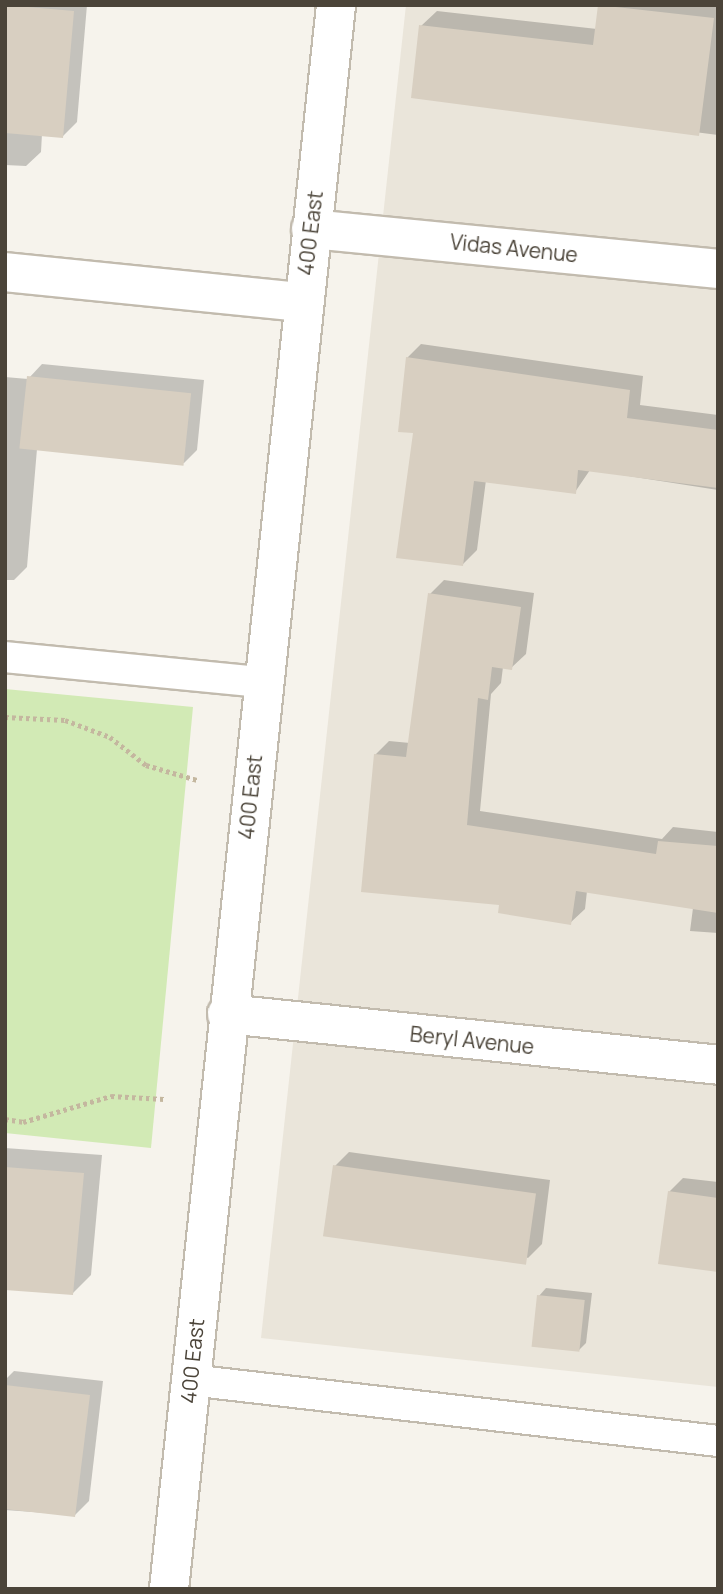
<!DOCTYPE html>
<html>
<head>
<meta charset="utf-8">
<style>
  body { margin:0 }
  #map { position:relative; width:723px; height:1594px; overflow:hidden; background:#f6f3ec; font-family:Manrope,sans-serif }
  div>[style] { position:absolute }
  .residential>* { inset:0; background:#eae5da }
  .green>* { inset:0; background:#d2eab5 }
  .shadow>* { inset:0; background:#0003 }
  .building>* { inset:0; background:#d8cfc1; transform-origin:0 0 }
  .path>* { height:4.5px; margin-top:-2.25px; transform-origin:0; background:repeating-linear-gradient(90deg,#c4b79f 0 3.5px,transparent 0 7px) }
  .roads { filter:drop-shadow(2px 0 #c2bbae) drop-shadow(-2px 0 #c2bbae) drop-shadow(0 2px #c2bbae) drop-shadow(0 -2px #c2bbae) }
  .service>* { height:30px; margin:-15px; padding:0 15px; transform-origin:15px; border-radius:15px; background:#fff }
  .minor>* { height:38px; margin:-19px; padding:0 19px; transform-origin:19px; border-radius:19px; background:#fff }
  span { translate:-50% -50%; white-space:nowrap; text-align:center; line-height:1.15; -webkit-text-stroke:5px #fff; paint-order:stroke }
  .street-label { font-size:21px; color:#4b4439 }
  .frame { position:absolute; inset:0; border:7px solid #4b4439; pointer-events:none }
</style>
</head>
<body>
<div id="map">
  <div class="residential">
    <i style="clip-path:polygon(406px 5px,718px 5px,718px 1387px,261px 1338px)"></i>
  </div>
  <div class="green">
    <i style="clip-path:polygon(5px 689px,193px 707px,151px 1148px,5px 1133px)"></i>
  </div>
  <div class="shadow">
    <i style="clip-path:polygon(5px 5px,87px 5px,77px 122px,63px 136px,42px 134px,41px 152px,26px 166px,5px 165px)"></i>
    <i style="clip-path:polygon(600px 5px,718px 5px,718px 135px,413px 96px,421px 26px,437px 11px,597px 29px)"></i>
    <i style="clip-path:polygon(421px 344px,643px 376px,640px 405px,718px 415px,718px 490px,590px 470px,575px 492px,486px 480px,477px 550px,462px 565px,415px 432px,407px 358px)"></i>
    <i style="clip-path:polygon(42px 364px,204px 380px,197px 450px,184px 463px,37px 449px,27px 567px,14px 580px,5px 580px,5px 377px,28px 379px)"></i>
    <i style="clip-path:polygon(444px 580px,534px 593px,526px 654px,511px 668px,503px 667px,501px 683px,491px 694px,480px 811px,662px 839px,673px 827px,718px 832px,718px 933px,690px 931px,693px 908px,587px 891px,585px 909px,570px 923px,501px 903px,375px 755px,389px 741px,410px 743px,430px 594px)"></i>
    <i style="clip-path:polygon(5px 1148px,102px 1155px,91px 1275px,73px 1293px,5px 1288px)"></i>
    <i style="clip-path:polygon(349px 1152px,550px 1180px,542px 1244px,528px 1258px,335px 1166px)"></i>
    <i style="clip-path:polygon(683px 1178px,718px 1182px,718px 1271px,669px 1192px)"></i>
    <i style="clip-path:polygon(546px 1288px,592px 1293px,586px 1343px,579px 1350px,539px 1296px)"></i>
    <i style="clip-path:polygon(14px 1371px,103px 1381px,89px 1501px,75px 1515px,5px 1510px,5px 1380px)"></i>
  </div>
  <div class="building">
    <i style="clip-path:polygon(5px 5px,74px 11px,63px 138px,5px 133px)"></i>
    <i style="clip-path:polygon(598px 5px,714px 18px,699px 136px,411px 98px,419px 25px,593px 45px)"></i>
    <i style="clip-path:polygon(406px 357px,630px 390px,627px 418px,718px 430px,718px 488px,578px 470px,576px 494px,474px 481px,463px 566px,396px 558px,413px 433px,398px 432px)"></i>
    <i style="left:27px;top:376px;width:165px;height:73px;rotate:6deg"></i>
    <i style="clip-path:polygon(428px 593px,521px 607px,512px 670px,492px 667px,488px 700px,478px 698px,467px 825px,656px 854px,658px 841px,718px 846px,718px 913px,576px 891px,571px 925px,498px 913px,499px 905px,361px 892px,374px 754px,406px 757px)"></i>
    <i style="left:333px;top:1165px;width:205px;height:72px;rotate:8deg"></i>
    <i style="clip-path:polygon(5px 1167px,84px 1173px,73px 1295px,5px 1290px)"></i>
    <i style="clip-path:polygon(668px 1191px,718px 1198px,718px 1272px,658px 1264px)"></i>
    <i style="left:537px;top:1295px;width:48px;height:52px;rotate:6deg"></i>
    <i style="clip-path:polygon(5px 1385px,90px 1395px,75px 1517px,5px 1509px)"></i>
  </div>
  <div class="path">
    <i style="left:5px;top:717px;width:60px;rotate:2.9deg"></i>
    <i style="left:65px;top:720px;width:48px;rotate:20.7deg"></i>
    <i style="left:110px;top:737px;width:46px;rotate:37.9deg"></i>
    <i style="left:146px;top:765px;width:53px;rotate:16.4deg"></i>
    <i style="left:5px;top:1119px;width:18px;rotate:9deg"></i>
    <i style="left:23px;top:1122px;width:92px;rotate:-16.5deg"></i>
    <i style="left:111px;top:1096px;width:53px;rotate:3.2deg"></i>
  </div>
  <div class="roads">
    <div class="service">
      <i style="left:5px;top:657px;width:258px;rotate:5.6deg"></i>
      <i style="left:190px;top:1380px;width:532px;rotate:6.59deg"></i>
    </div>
    <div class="minor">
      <i style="left:311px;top:229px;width:409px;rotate:5.6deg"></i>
      <i style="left:5px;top:272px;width:299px;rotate:5.8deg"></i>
      <i style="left:227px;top:1014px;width:494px;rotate:5.9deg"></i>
      <i style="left:169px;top:1589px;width:1593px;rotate:-83.98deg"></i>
    </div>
  </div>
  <div class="street-label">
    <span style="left:310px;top:233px;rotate:-83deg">400 East</span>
    <span style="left:514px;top:248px;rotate:6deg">Vidas Avenue</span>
    <span style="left:250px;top:797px;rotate:-84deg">400 East</span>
    <span style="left:472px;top:1040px;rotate:6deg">Beryl Avenue</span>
    <span style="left:192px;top:1361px;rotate:-84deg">400 East</span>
  </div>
  <div class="frame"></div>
</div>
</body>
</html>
